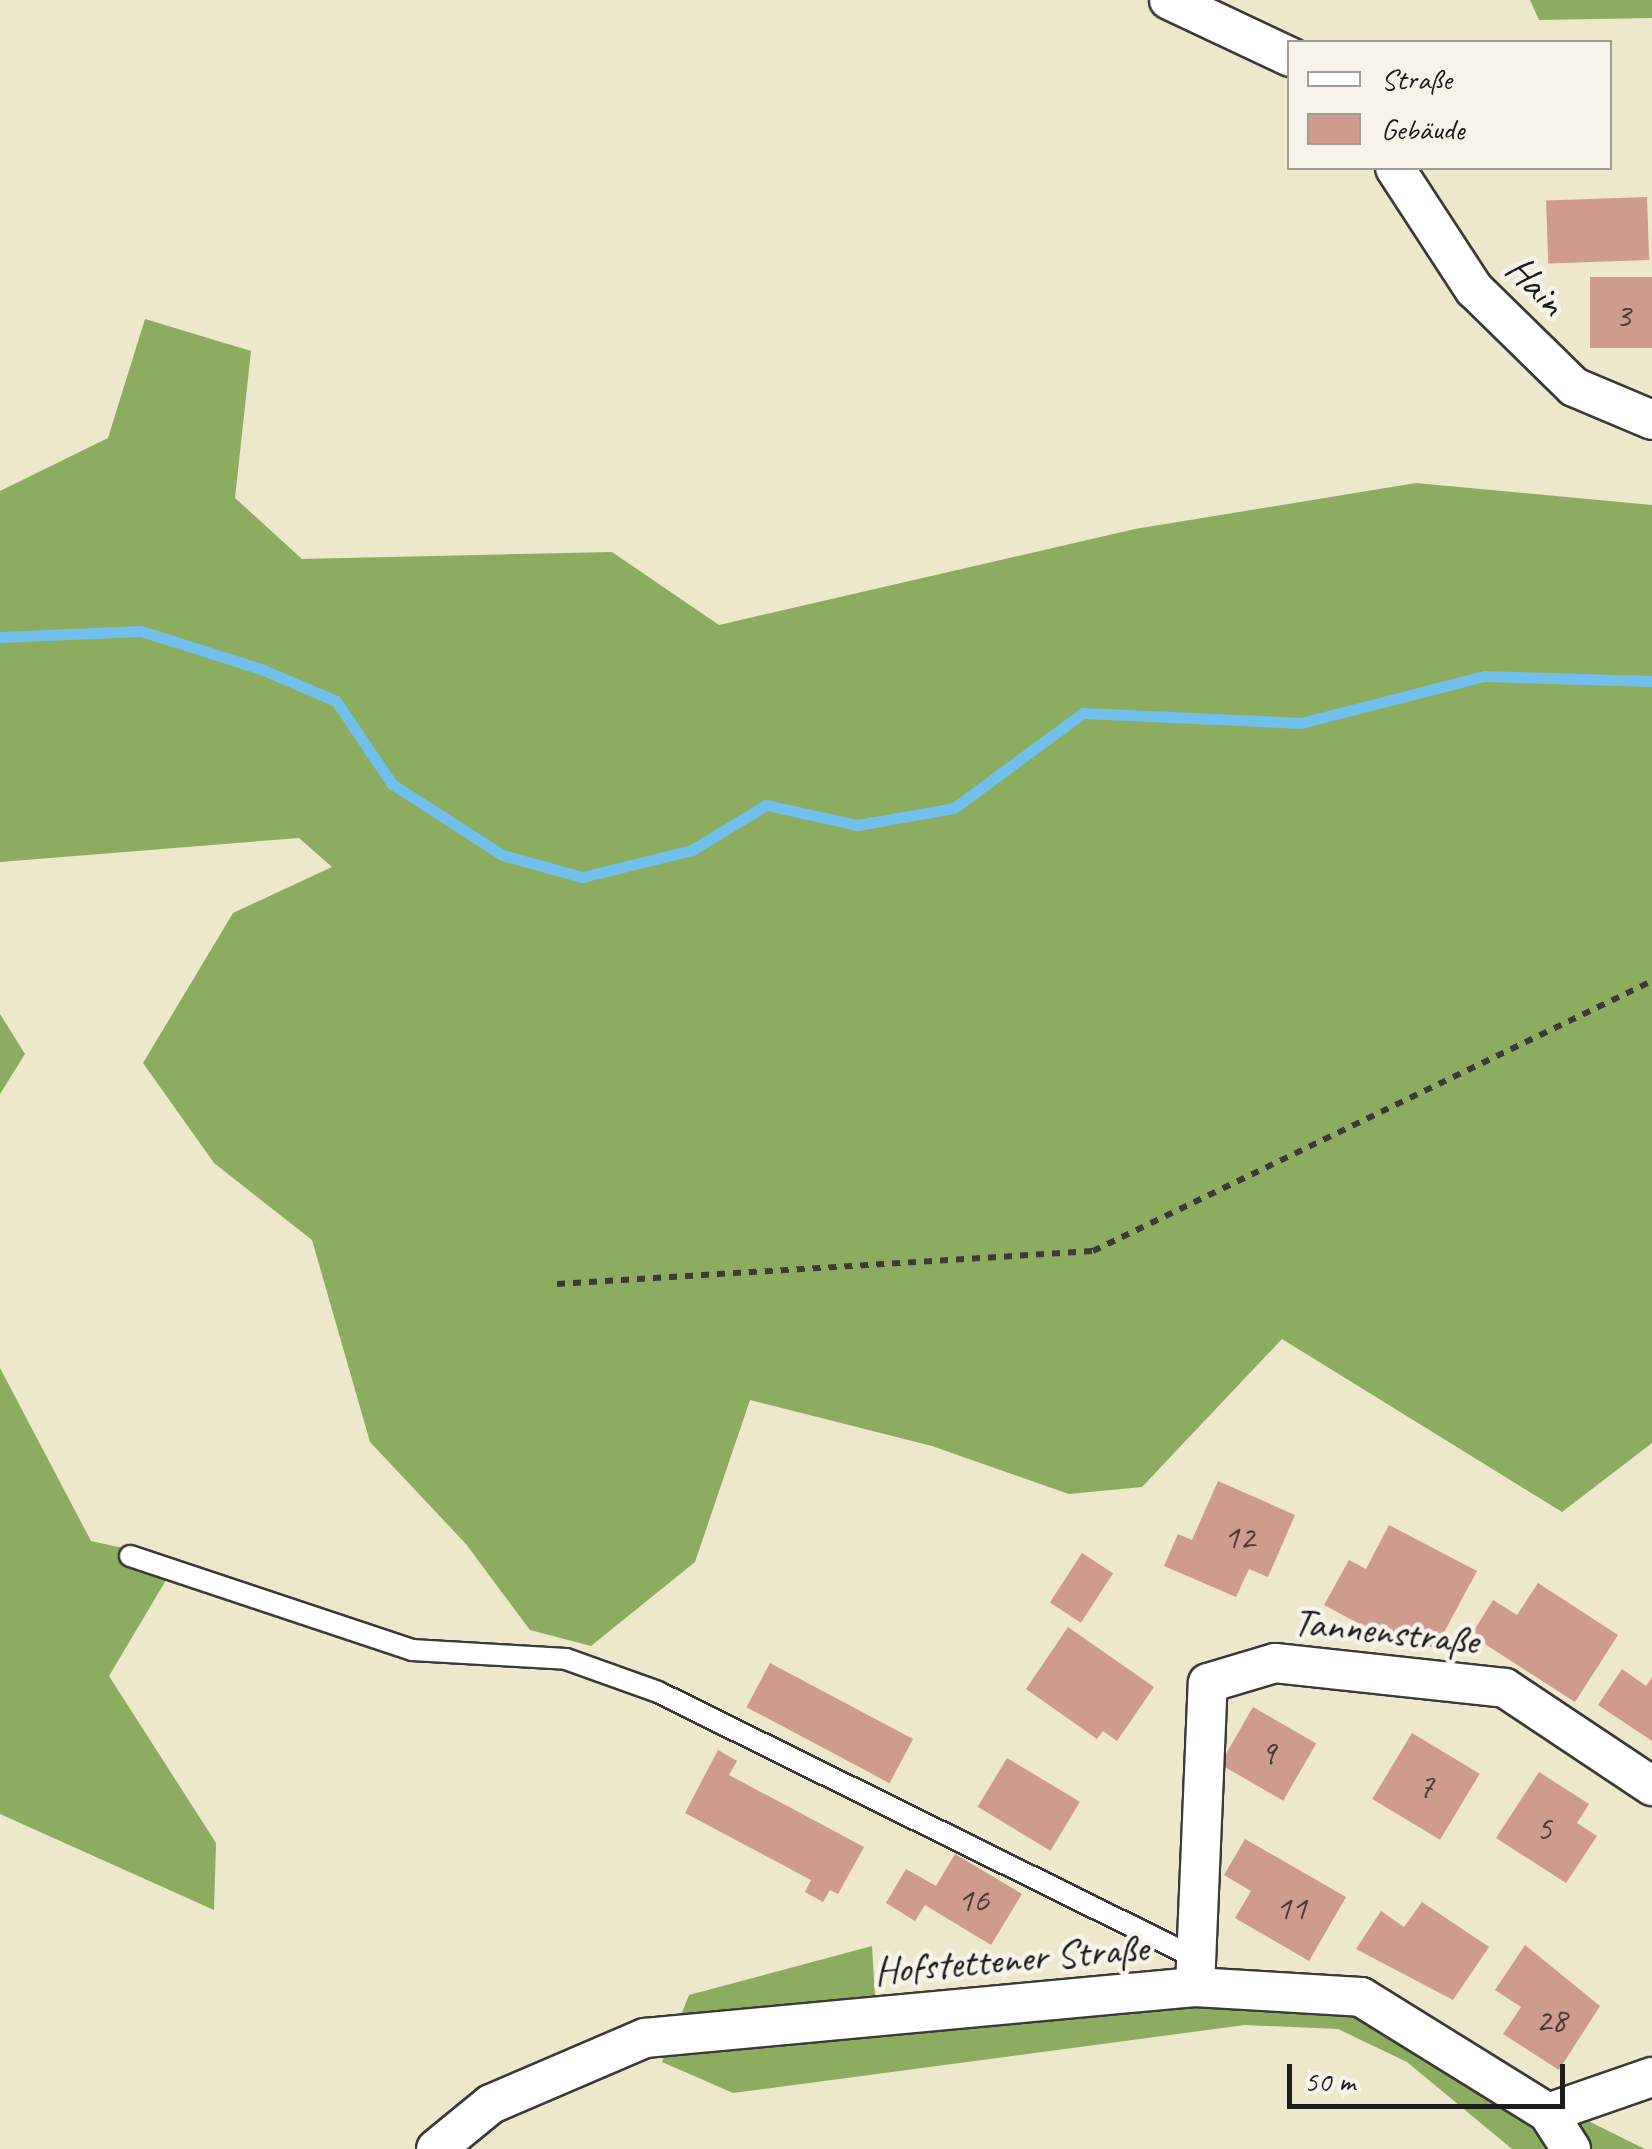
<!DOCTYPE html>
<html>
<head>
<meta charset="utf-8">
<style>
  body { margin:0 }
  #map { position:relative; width:1652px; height:2149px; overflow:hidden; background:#ede7cc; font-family:Caveat,sans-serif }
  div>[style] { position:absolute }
  .forest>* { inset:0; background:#8cac60 }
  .stream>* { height:11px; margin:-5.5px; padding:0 5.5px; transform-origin:5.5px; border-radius:5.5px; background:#71bfeb }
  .building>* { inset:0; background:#cf9b8c; transform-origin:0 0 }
  .path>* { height:6px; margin-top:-3px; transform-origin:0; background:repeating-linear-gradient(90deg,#3b3a36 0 8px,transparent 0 16px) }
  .roads { filter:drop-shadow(2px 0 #3b3a36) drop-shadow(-2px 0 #3b3a36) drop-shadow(0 2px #3b3a36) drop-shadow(0 -2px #3b3a36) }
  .lane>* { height:20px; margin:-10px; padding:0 10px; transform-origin:10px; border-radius:10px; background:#fff }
  .street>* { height:38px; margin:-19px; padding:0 19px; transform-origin:19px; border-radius:19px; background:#fff }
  span { translate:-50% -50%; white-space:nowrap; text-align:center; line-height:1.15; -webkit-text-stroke:9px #f7f3e8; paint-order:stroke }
  .number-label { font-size:35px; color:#493c38 }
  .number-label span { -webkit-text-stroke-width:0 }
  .street-label { font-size:40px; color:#1c1c1c }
  .legend { position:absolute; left:1287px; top:40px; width:325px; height:130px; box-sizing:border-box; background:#f7f3e8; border:2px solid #9f9d96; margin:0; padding:12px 18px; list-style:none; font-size:30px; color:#1c1c1c }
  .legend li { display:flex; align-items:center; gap:20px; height:50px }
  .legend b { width:50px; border:2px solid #9f9d96 }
  .scale { position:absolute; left:1287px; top:2064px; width:278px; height:45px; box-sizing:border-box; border:5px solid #1c1c1c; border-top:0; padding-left:12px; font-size:30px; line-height:35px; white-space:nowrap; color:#1c1c1c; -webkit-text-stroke:8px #f7f3e8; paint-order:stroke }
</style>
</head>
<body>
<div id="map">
  <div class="forest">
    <i style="clip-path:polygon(1530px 0,1652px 0,1652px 18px,1539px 20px)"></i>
    <i style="clip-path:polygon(145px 319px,251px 351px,235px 498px,302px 559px,612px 552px,719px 625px,1135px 529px,1416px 483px,1652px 505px,1652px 1443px,1562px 1512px,1282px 1339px,1142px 1487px,1069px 1494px,932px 1446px,750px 1400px,695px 1562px,591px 1646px,530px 1630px,466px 1544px,370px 1442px,312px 1240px,214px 1163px,143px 1063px,233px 913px,332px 867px,299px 838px,0 862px,0 491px,108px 438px)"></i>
    <i style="clip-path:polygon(0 1014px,25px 1054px,0 1094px)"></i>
    <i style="clip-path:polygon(0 1368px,91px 1541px,178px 1560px,109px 1676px,216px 1843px,214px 1910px,0 1814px)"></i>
    <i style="clip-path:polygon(872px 1946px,877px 2028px,1198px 1996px,1356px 2006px,1645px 2149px,1512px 2149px,1407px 2062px,1338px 2029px,1245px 2025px,733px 2093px,662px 2062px,689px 1995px)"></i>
  </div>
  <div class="stream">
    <i style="left:0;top:637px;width:141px;rotate:-2.4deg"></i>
    <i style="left:141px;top:631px;width:126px;rotate:17.6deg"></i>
    <i style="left:261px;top:669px;width:82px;rotate:23.1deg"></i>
    <i style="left:336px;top:701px;width:100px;rotate:56deg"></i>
    <i style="left:392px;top:784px;width:131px;rotate:32.8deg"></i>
    <i style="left:502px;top:855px;width:83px;rotate:15.4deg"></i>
    <i style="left:582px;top:877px;width:113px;rotate:-13.8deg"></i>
    <i style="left:692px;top:850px;width:87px;rotate:-31.3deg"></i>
    <i style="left:766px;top:805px;width:94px;rotate:12.3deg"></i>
    <i style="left:858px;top:825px;width:97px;rotate:-10deg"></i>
    <i style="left:954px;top:808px;width:160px;rotate:-36.4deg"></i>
    <i style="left:1083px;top:713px;width:218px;rotate:2.6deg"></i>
    <i style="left:1301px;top:723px;width:189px;rotate:-14.4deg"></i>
    <i style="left:1484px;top:676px;width:168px;rotate:1.7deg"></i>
  </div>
  <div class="building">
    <i style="left:1647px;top:197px;width:63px;height:101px;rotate:88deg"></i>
    <i style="left:1652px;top:277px;width:71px;height:62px;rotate:90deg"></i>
    <i style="clip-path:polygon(1218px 1481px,1295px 1515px,1268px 1577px,1249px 1569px,1236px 1597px,1164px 1566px,1178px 1534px,1192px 1540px)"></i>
    <i style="clip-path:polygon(1389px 1525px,1477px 1571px,1435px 1649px,1405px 1633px,1399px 1645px,1324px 1605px,1349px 1560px,1366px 1569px)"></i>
    <i style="left:1082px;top:1553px;width:37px;height:59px;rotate:33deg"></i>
    <i style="clip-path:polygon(1538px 1583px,1618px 1635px,1575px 1702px,1471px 1635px,1493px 1600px,1517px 1615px)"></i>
    <i style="clip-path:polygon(1068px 1627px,1154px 1687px,1117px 1741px,1103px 1731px,1097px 1739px,1026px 1689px)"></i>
    <i style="left:770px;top:1663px;width:162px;height:50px;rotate:28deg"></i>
    <i style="clip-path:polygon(1622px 1669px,1646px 1686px,1652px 1677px,1652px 1741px,1598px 1705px)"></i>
    <i style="left:1253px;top:1707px;width:73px;height:66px;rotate:30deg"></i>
    <i style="left:1412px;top:1733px;width:79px;height:77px;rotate:31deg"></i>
    <i style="clip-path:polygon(718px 1750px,737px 1761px,729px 1775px,864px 1847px,838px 1894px,830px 1890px,823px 1902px,805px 1892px,811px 1880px,685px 1813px)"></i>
    <i style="left:1007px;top:1758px;width:85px;height:57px;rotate:31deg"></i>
    <i style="clip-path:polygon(1539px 1772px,1589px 1804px,1577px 1823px,1597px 1836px,1566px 1883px,1496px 1838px)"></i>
    <i style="clip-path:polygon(1245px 1839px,1346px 1897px,1309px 1961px,1235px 1918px,1251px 1891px,1224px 1875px)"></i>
    <i style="clip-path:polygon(955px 1854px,1022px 1894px,991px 1945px,925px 1905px,915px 1921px,886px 1903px,906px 1869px,936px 1886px)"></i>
    <i style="clip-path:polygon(1422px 1902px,1489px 1947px,1453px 2000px,1356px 1949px,1381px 1911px,1404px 1927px)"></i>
    <i style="clip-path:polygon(1525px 1945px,1600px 2006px,1559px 2070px,1503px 2034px,1521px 2007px,1495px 1990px)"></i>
  </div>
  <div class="path">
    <i style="left:557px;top:1284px;width:537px;rotate:-3.52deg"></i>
    <i style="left:1093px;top:1251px;width:621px;rotate:-25.78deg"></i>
  </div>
  <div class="roads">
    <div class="lane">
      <i style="left:130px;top:1556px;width:297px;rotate:18.4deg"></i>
      <i style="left:412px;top:1650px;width:154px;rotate:3.3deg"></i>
      <i style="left:566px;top:1659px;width:98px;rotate:19.7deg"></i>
      <i style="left:658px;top:1692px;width:602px;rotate:26.31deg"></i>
    </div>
    <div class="street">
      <i style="left:1169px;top:0;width:134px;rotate:25.2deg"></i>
      <i style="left:1395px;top:168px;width:145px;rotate:56.9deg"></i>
      <i style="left:1474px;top:289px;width:140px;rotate:44.4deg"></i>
      <i style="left:1574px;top:387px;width:85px;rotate:22.9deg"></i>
      <i style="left:1195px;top:1987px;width:304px;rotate:-87.6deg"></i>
      <i style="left:1208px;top:1683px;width:70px;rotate:-16.6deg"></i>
      <i style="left:1275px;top:1663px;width:231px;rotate:6.2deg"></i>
      <i style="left:1505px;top:1688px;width:177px;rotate:33.7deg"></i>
      <i style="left:1548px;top:2113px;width:110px;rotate:-19.1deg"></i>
      <i style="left:436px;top:2149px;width:71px;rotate:-39.3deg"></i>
      <i style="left:491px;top:2104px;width:168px;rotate:-23.2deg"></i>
      <i style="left:645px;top:2038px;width:552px;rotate:-5.3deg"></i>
      <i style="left:1195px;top:1987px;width:166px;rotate:3.4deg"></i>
      <i style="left:1361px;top:1997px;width:220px;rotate:31.8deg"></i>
      <i style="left:1548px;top:2113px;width:43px;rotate:57.4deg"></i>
    </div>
  </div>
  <div class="number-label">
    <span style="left:1623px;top:316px">3</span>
    <span style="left:1239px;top:1537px">12</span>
    <span style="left:1268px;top:1753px">9</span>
    <span style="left:1426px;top:1786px">7</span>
    <span style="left:1544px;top:1829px">5</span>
    <span style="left:973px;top:1900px">16</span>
    <span style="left:1291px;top:1908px">11</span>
    <span style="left:1551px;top:2020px">28</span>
  </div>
  <div class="street-label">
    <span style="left:1536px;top:285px;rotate:46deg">Hain</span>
    <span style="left:1386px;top:1631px;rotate:6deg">Tannenstraße</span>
    <span style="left:1011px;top:1959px;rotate:-5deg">Hofstettener Straße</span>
  </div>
  <ul class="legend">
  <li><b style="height:12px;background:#fff"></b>Straße</li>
  <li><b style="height:28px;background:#cf9b8c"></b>Gebäude</li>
  </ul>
  <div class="scale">50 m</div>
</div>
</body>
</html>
